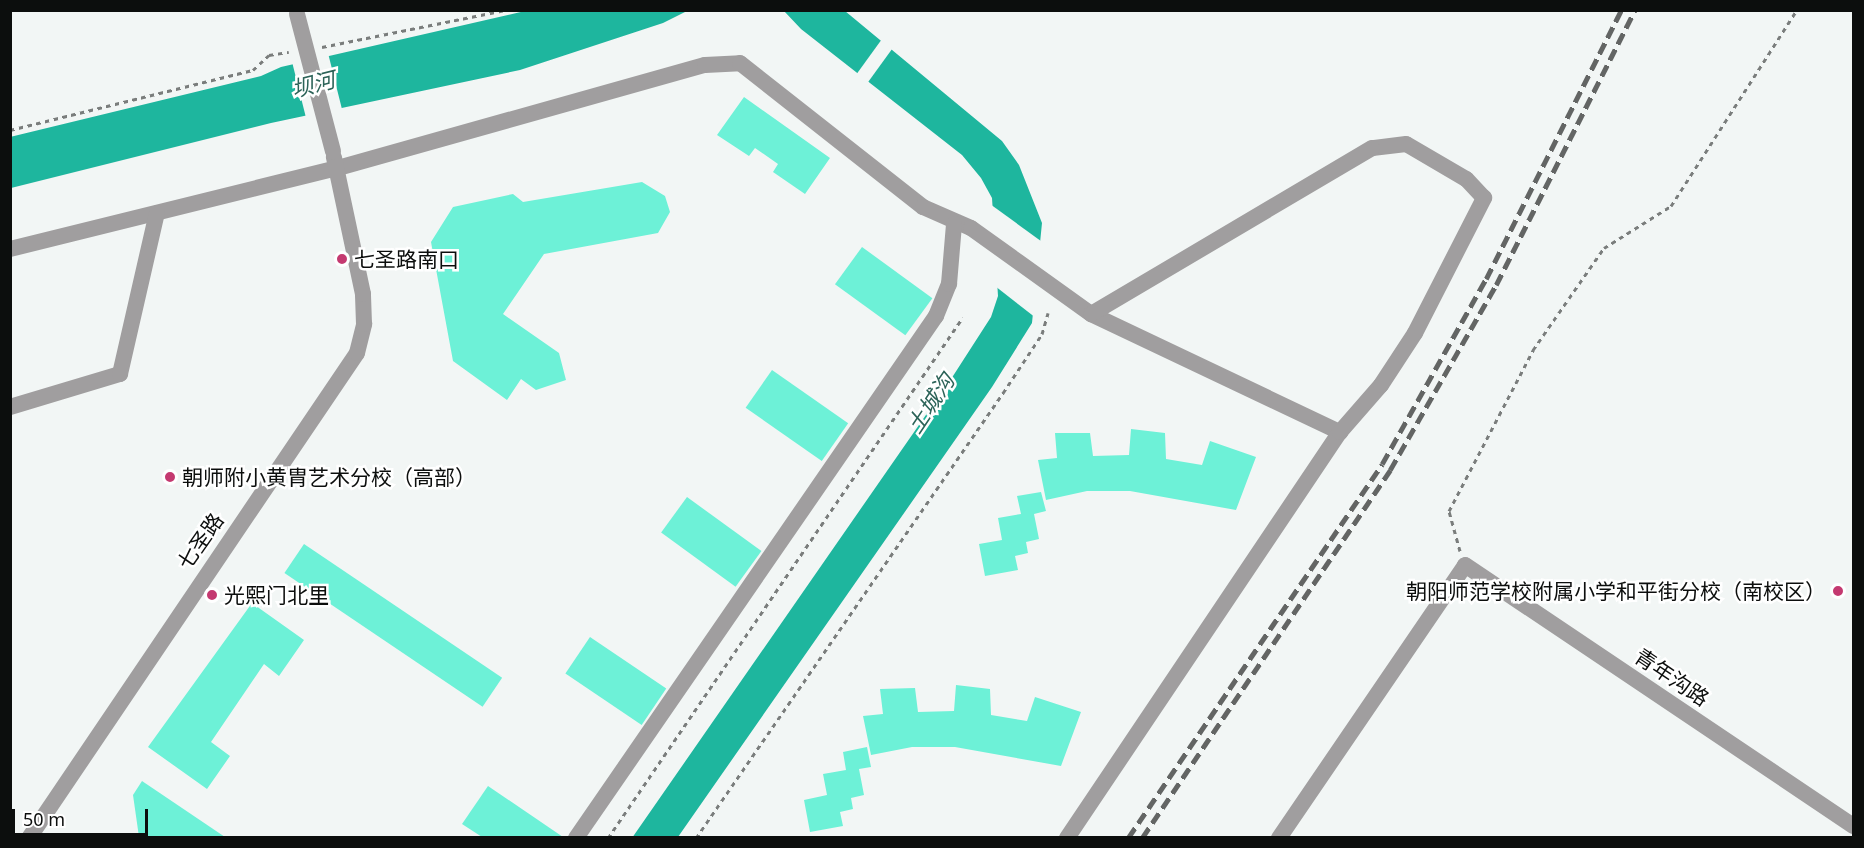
<!DOCTYPE html>
<html>
<head>
<meta charset="utf-8">
<style>
  body { margin:0 }
  #map { position:relative; width:1864px; height:848px; overflow:hidden; background:#f2f6f5; font-family:"Noto Sans","Noto Sans SC",sans-serif }
  div>[style] { position:absolute }
  .water>* { inset:0; background:#1eb69e }
  .pier>* { inset:0; background:#f2f6f5; transform-origin:0 0 }
  .building>* { inset:0; background:#6df1d7; transform-origin:0 0 }
  .path>* { height:3px; margin-top:-1.5px; transform-origin:0; background:repeating-linear-gradient(90deg,#7a7d7c 0 4.5px,transparent 0 9px) }
  .minor>* { height:16px; margin:-8px; padding:0 8px; transform-origin:8px; border-radius:8px; background:#a09e9f }
  .tertiary>* { height:16px; margin:-8px; padding:0 8px; transform-origin:8px; border-radius:8px; background:#a09e9f }
  .rail>* { height:4.5px; margin-top:-2.25px; transform-origin:0; background:repeating-linear-gradient(90deg,#636564 0 12px,transparent 0 18px) }
  .minor-bridge>* { height:16px; margin:-8px; padding:0 8px; transform-origin:8px; border-radius:8px; background:#a09e9f }
  .dots>* { width:16px; height:16px; translate:-50% -50%; box-sizing:border-box; border:3px solid #fff; border-radius:50% }
  span { translate:-50% -50%; white-space:nowrap; text-align:center; line-height:1.15; -webkit-text-stroke:5px #fff; paint-order:stroke }
  .poi-label { font-size:21px; color:#0c0e0d }
  .left { translate:0 -50%; text-align:left }
  .right { translate:-100% -50%; text-align:right }
  .street-label { font-size:21px; color:#0c0e0d }
  .water-label { font-size:22px; color:#2c6358; font-style:italic }
  .frame { position:absolute; inset:0; border:12px solid #0c0e0d; pointer-events:none }
  .scale { position:absolute; left:12px; top:809px; width:136px; height:27px; box-sizing:border-box; border:3px solid #0c0e0d; border-top:0; padding-left:8px; font-size:18px; line-height:21px; white-space:nowrap; color:#0c0e0d; -webkit-text-stroke:4px #fff; paint-order:stroke }
</style>
</head>
<body>
<div id="map">
  <div class="water">
    <i style="clip-path:polygon(525px 11px,687px 11px,663px 23px,520px 70px,271px 123px,11px 188px,10px 137px,261px 76px,281px 67px)"></i>
    <i style="clip-path:polygon(784px 11px,845px 11px,1002px 141px,1019px 165px,1042px 223px,1032px 323px,992px 387px,678px 837px,632px 838px,953px 376px,991px 317px,998px 296px,992px 198px,981px 178px,962px 155px,801px 29px)"></i>
  </div>
  <div class="pier">
    <i style="left:882px;top:39px;width:14px;height:45px;rotate:36deg"></i>
    <i style="left:328px;top:53px;width:61px;height:37px;rotate:76deg"></i>
    <i style="clip-path:polygon(990px 204px,1045px 244px,1036px 318px,995px 286px)"></i>
  </div>
  <div class="building">
    <i style="clip-path:polygon(744px 97px,830px 158px,805px 194px,773px 172px,778px 164px,755px 148px,749px 156px,717px 135px)"></i>
    <i style="clip-path:polygon(642px 182px,665px 196px,670px 212px,658px 233px,544px 254px,503px 314px,559px 353px,566px 380px,536px 390px,521px 379px,507px 400px,453px 361px,431px 242px,453px 207px,513px 194px,523px 202px)"></i>
    <i style="left:862px;top:247px;width:87px;height:46px;rotate:36deg"></i>
    <i style="left:772px;top:370px;width:93px;height:46px;rotate:35deg"></i>
    <i style="clip-path:polygon(1131px 429px,1165px 433px,1166px 459px,1202px 465px,1210px 441px,1256px 457px,1236px 510px,1130px 491px,1087px 491px,1046px 500px,1038px 460px,1057px 458px,1055px 433px,1090px 433px,1093px 456px,1129px 455px)"></i>
    <i style="clip-path:polygon(1041px 492px,1046px 511px,1034px 514px,1039px 539px,1026px 542px,1028px 553px,1015px 556px,1018px 570px,985px 576px,979px 544px,1002px 540px,998px 518px,1021px 514px,1017px 496px)"></i>
    <i style="left:687px;top:497px;width:92px;height:44px;rotate:36deg"></i>
    <i style="left:304px;top:544px;width:239px;height:35px;rotate:34deg"></i>
    <i style="clip-path:polygon(252px 603px,304px 640px,279px 676px,264px 664px,211px 742px,230px 756px,207px 789px,148px 747px)"></i>
    <i style="left:590px;top:637px;width:92px;height:44px;rotate:34deg"></i>
    <i style="clip-path:polygon(956px 685px,990px 689px,991px 715px,1027px 721px,1035px 697px,1081px 712px,1061px 766px,955px 747px,912px 747px,871px 755px,863px 716px,883px 714px,880px 689px,915px 688px,918px 712px,954px 711px)"></i>
    <i style="clip-path:polygon(867px 747px,871px 767px,859px 769px,864px 795px,851px 798px,853px 809px,840px 812px,843px 826px,810px 832px,804px 800px,827px 795px,823px 774px,846px 770px,843px 752px)"></i>
    <i style="clip-path:polygon(142px 781px,225px 837px,139px 837px,133px 795px)"></i>
    <i style="clip-path:polygon(488px 786px,563px 837px,482px 837px,462px 824px)"></i>
  </div>
  <div class="path">
    <i style="left:322px;top:47px;width:187px;rotate:-11.4deg"></i>
    <i style="left:10px;top:130px;width:250px;rotate:-13.9deg"></i>
    <i style="left:253px;top:70px;width:22px;rotate:-43deg"></i>
    <i style="left:269px;top:55px;width:20px;rotate:-9deg"></i>
    <i style="left:1460px;top:551px;width:41px;rotate:-105.4deg"></i>
    <i style="left:1449px;top:511px;width:182px;rotate:-62.4deg"></i>
    <i style="left:1533px;top:350px;width:124px;rotate:-55.2deg"></i>
    <i style="left:1604px;top:248px;width:79px;rotate:-32.1deg"></i>
    <i style="left:1671px;top:206px;width:233px;rotate:-57.3deg"></i>
    <i style="left:608px;top:838px;width:630px;rotate:-55.73deg"></i>
    <i style="left:696px;top:838px;width:541px;rotate:-55.4deg"></i>
    <i style="left:1003px;top:393px;width:71px;rotate:-56.5deg"></i>
    <i style="left:1042px;top:334px;width:22px;rotate:-74deg"></i>
  </div>
  <div class="minor">
    <i style="left:10px;top:249px;width:338px;rotate:-13.9deg"></i>
    <i style="left:338px;top:168px;width:381px;rotate:-15.7deg"></i>
    <i style="left:705px;top:65px;width:35px;rotate:-3deg"></i>
    <i style="left:740px;top:63px;width:233px;rotate:38.2deg"></i>
    <i style="left:923px;top:207px;width:52px;rotate:23.6deg"></i>
    <i style="left:971px;top:228px;width:148px;rotate:35.6deg"></i>
    <i style="left:1091px;top:314px;width:276px;rotate:25.4deg"></i>
    <i style="left:10px;top:407px;width:115px;rotate:-16.7deg"></i>
    <i style="left:120px;top:374px;width:165px;rotate:-77.1deg"></i>
    <i style="left:29px;top:838px;width:585px;rotate:-55.93deg"></i>
    <i style="left:357px;top:353px;width:30px;rotate:-76deg"></i>
    <i style="left:364px;top:324px;width:30px;rotate:-92deg"></i>
    <i style="left:363px;top:294px;width:140px;rotate:-102deg"></i>
    <i style="left:576px;top:838px;width:634px;rotate:-55.41deg"></i>
    <i style="left:936px;top:316px;width:35px;rotate:-68deg"></i>
    <i style="left:949px;top:284px;width:60px;rotate:-85.2deg"></i>
    <i style="left:1067px;top:838px;width:489px;rotate:-56.1deg"></i>
    <i style="left:1340px;top:432px;width:62px;rotate:-48.9deg"></i>
    <i style="left:1381px;top:385px;width:62px;rotate:-56.8deg"></i>
    <i style="left:1415px;top:333px;width:152px;rotate:-62.9deg"></i>
    <i style="left:1484px;top:198px;width:26px;rotate:-133deg"></i>
    <i style="left:1466px;top:179px;width:69px;rotate:-149.7deg"></i>
    <i style="left:1406px;top:144px;width:34px;rotate:173deg"></i>
    <i style="left:1372px;top:148px;width:326px;rotate:149.4deg"></i>
    <i style="left:1279px;top:838px;width:330px;rotate:-55.7deg"></i>
  </div>
  <div class="tertiary">
    <i style="left:1465px;top:565px;width:468px;rotate:33.9deg"></i>
  </div>
  <div class="rail">
    <i style="left:1128px;top:838px;width:452px;rotate:-55.8deg"></i>
    <i style="left:1382px;top:464px;width:212px;rotate:-60.7deg"></i>
    <i style="left:1486px;top:279px;width:301px;rotate:-63.3deg"></i>
    <i style="left:1142px;top:838px;width:444px;rotate:-56deg"></i>
    <i style="left:1390px;top:470px;width:213px;rotate:-60.2deg"></i>
    <i style="left:1496px;top:285px;width:308px;rotate:-63.2deg"></i>
  </div>
  <div class="minor-bridge">
    <i style="left:297px;top:14px;width:142px;rotate:75.3deg"></i>
  </div>
  <div class="dots">
    <i style="left:342px;top:259px;background:#c43970"></i>
    <i style="left:170px;top:477px;background:#c43970"></i>
    <i style="left:1838px;top:591px;background:#c43970"></i>
    <i style="left:212px;top:595px;background:#c43970"></i>
  </div>
  <div class="poi-label">
    <span class="left" style="left:354px;top:259px">七圣路南口</span>
    <span class="left" style="left:182px;top:477px">朝师附小黄胄艺术分校（高部）</span>
    <span class="right" style="left:1826px;top:591px">朝阳师范学校附属小学和平街分校（南校区）</span>
    <span class="left" style="left:224px;top:595px">光熙门北里</span>
  </div>
  <div class="street-label">
    <span style="left:200px;top:541px;rotate:-55deg">七圣路</span>
    <span style="left:1672px;top:677px;rotate:34deg">青年沟路</span>
  </div>
  <div class="water-label">
    <span style="left:313px;top:84px;rotate:-14deg">坝河</span>
    <span style="left:930px;top:403px;rotate:-56deg">土城沟</span>
  </div>
  <div class="frame"></div>
  <div class="scale">50 m</div>
</div>
</body>
</html>
